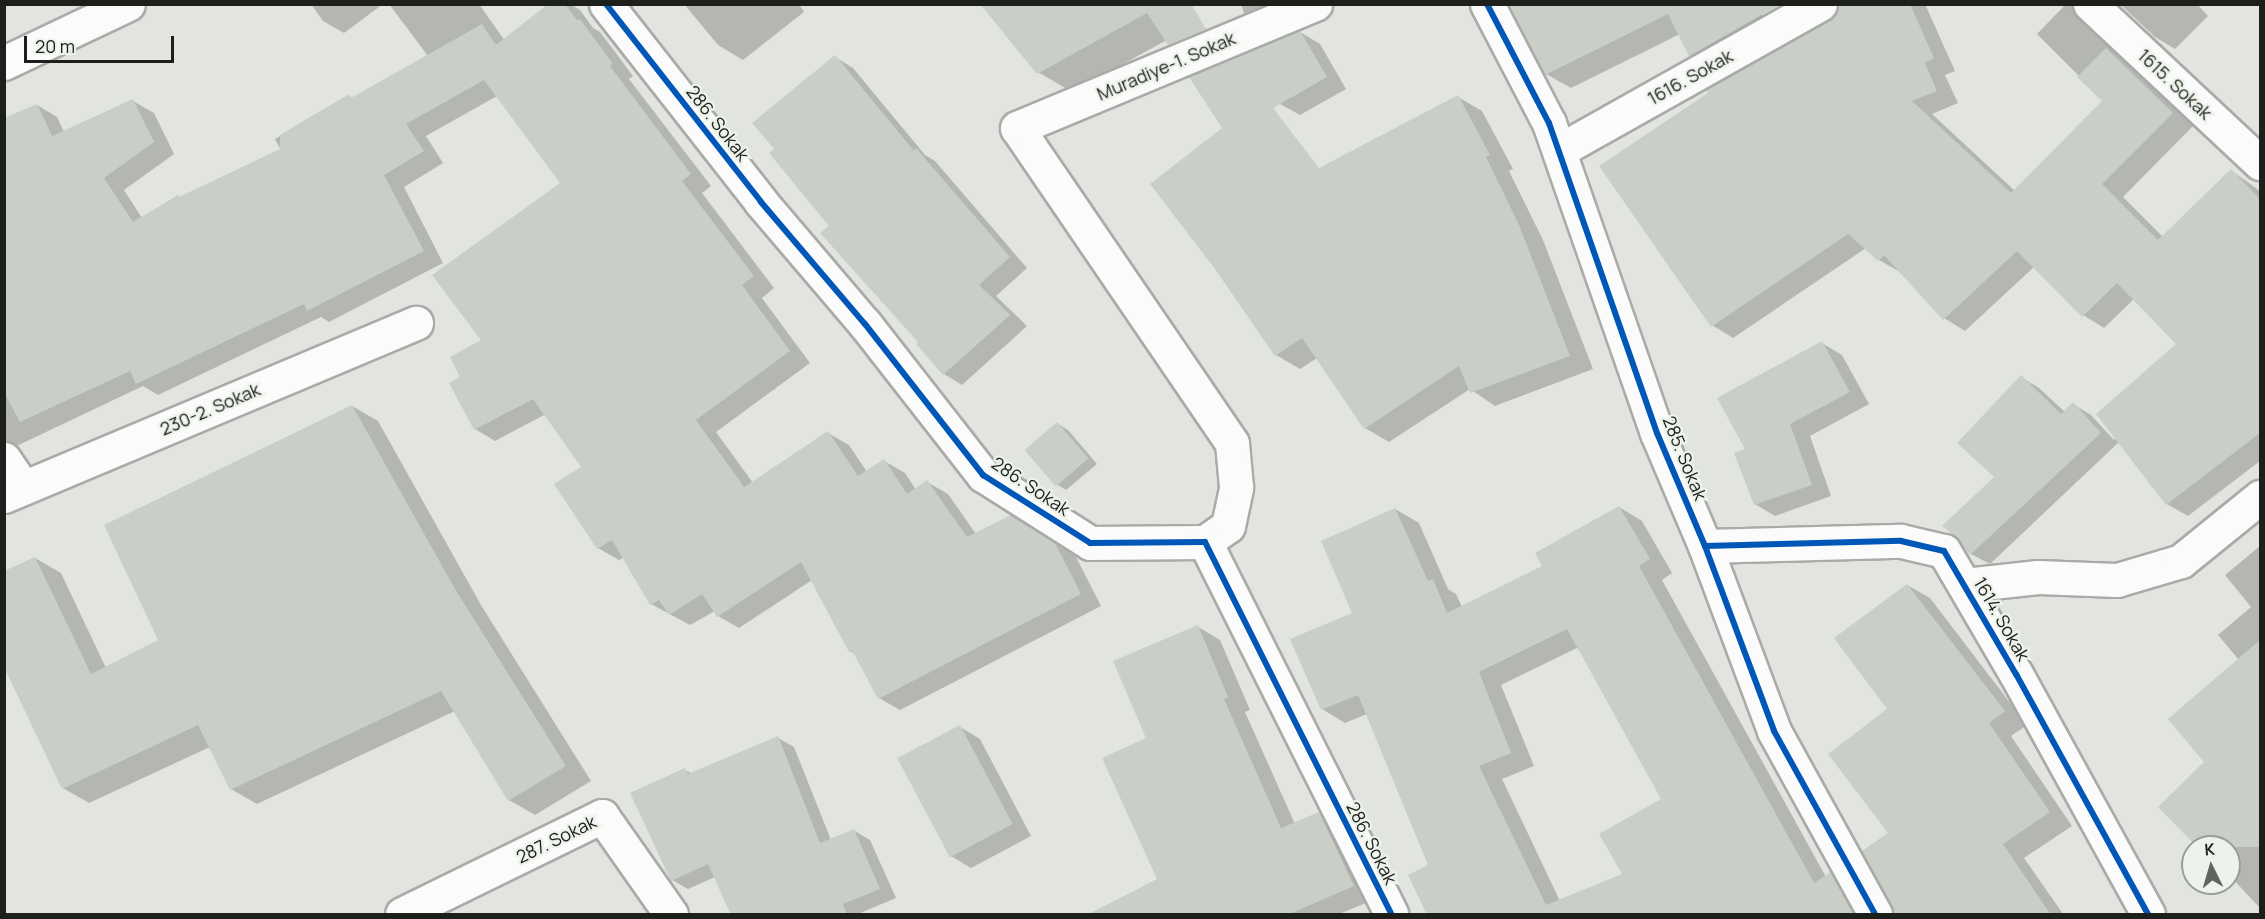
<!DOCTYPE html>
<html>
<head>
<meta charset="utf-8">
<style>
  body { margin:0 }
  #map { position:relative; width:2265px; height:919px; overflow:hidden; background:#e1e4df; font-family:Manrope,sans-serif }
  div>[style] { position:absolute }
  .shadow>* { inset:0; background:#0003 }
  .building>* { inset:0; background:#c9cfc6; transform-origin:0 0 }
  .roads { filter:drop-shadow(2px 0 #a9aba8) drop-shadow(-2px 0 #a9aba8) drop-shadow(0 2px #a9aba8) drop-shadow(0 -2px #a9aba8) }
  .minor>* { height:33px; margin:-16.5px; padding:0 16.5px; transform-origin:16.5px; border-radius:16.5px; background:#fafbfa }
  .cycleway>* { height:6px; margin:-3px; padding:0 3px; transform-origin:3px; border-radius:3px; background:#0057b8 }
  span { translate:-50% -50%; white-space:nowrap; text-align:center; line-height:1.15; -webkit-text-stroke:4.5px #edf3ea; paint-order:stroke }
  .street-label { font-size:18px; color:#1d1f1b }
  .frame { position:absolute; inset:0; border:6px solid #1d1f1b; pointer-events:none }
  .north { position:absolute; left:2181px; top:835px; width:60px; height:60px; box-sizing:border-box; background:#edf3ea; border:2px solid #9a9e97; border-radius:50%; rotate:355deg; font-size:16px; font-weight:700; line-height:24px; text-align:center; color:#1d1f1b }
  .north::after { content:''; display:block; margin:auto; width:21px; height:27px; background:#626460; clip-path:polygon(50% 0,100% 100%,50% 72%,0 100%) }
  .scale { position:absolute; left:24px; top:36px; width:150px; height:27px; box-sizing:border-box; border:3px solid #1d1f1b; border-top:0; padding-left:8px; font-size:18px; line-height:21px; white-space:nowrap; color:#1d1f1b; -webkit-text-stroke:4px #edf3ea; paint-order:stroke }
</style>
</head>
<body>
<div id="map">
  <div class="shadow">
    <i style="clip-path:polygon(311px 4px,383px 4px,344px 33px,323px 21px)"></i>
    <i style="clip-path:polygon(389px 4px,479px 4px,505px 41px,551px 4px,570px 4px,580px 10px,593px 28px,600px 32px,633px 76px,629px 79px,711px 186px,702px 193px,774px 288px,762px 298px,810px 363px,716px 432px,753px 483px,828px 433px,849px 445px,867px 472px,884px 461px,905px 473px,916px 490px,927px 482px,948px 494px,976px 534px,1032px 529px,1076px 557px,1101px 606px,900px 710px,879px 698px,856px 655px,850px 651px,812px 580px,739px 628px,718px 616px,715px 611px,690px 625px,651px 604px,624px 557px,619px 560px,598px 548px,583px 467px,546px 414px,495px 441px,475px 429px,462px 377px,483px 341px,562px 183px,497px 96px,426px 136px,443px 163px,404px 187px,443px 263px,329px 322px,321px 317px,158px 395px,143px 386px,4px 452px,4px 119px,37px 105px,57px 117px,64px 132px,133px 101px,154px 113px,174px 154px,124px 190px,142px 218px,178px 196px,181px 198px,281px 150px,275px 139px,349px 96px,353px 98px,428px 56px)"></i>
    <i style="clip-path:polygon(684px 4px,799px 4px,804px 12px,743px 60px,718px 45px)"></i>
    <i style="clip-path:polygon(982px 4px,1181px 4px,1196px 24px,1072px 92px,1038px 72px)"></i>
    <i style="clip-path:polygon(1241px 4px,1302px 4px,1271px 29px,1244px 13px)"></i>
    <i style="clip-path:polygon(1757px 4px,1773px 37px,1715px 69px,1690px 55px,1680px 34px,1571px 88px,1546px 74px,1511px 6px)"></i>
    <i style="clip-path:polygon(1840px 4px,1925px 4px,1955px 71px,1945px 75px,1958px 103px,1932px 114px,2015px 191px,2104px 101px,2037px 34px,2066px 4px,2089px 4px,2148px 78px,2146px 80px,2193px 126px,2123px 197px,2163px 237px,2232px 171px,2260px 191px,2260px 461px,2188px 516px,2167px 504px,2119px 442px,1990px 564px,1971px 554px,1957px 535px,1996px 477px,2021px 377px,2039px 388px,2065px 412px,2073px 404px,2091px 415px,2114px 440px,2178px 345px,2134px 299px,2104px 328px,2083px 315px,2035px 266px,1965px 331px,1944px 318px,1900px 272px,1879px 260px,1866px 248px,1733px 338px,1712px 325px,1844px 26px)"></i>
    <i style="clip-path:polygon(2120px 4px,2197px 4px,2208px 16px,2175px 49px,2155px 37px)"></i>
    <i style="clip-path:polygon(1300px 32px,1320px 44px,1346px 89px,1300px 115px,1280px 104px)"></i>
    <i style="clip-path:polygon(835px 57px,853px 68px,925px 155px,935px 161px,1027px 268px,996px 296px,1027px 326px,962px 385px,944px 374px,918px 344px,920px 342px,776px 149px)"></i>
    <i style="clip-path:polygon(1458px 97px,1482px 111px,1513px 169px,1509px 171px,1543px 240px,1593px 369px,1495px 406px,1470px 389px,1389px 442px,1365px 428px,1317px 358px,1300px 369px,1276px 355px,1311px 174px)"></i>
    <i style="clip-path:polygon(1822px 343px,1842px 355px,1869px 404px,1810px 436px,1831px 496px,1775px 516px,1755px 504px,1747px 450px)"></i>
    <i style="clip-path:polygon(352px 406px,378px 421px,481px 605px,591px 781px,535px 815px,509px 800px,455px 711px,257px 804px,231px 789px,210px 747px,89px 803px,63px 788px,35px 558px,61px 573px,106px 668px,160px 641px)"></i>
    <i style="clip-path:polygon(1058px 424px,1068px 430px,1097px 464px,1066px 490px,1056px 484px)"></i>
    <i style="clip-path:polygon(evenodd,1619px 507px,1642px 521px,1672px 573px,1662px 580px,1826px 877px,1831px 874px,1854px 888px,1869px 914px,1429px 914px,1430px 866px,1367px 714px,1345px 723px,1322px 709px,1354px 613px,1395px 509px,1419px 523px,1448px 589px,1456px 594px,1462px 607px,1545px 566px,1619px 507px,1579px 647px,1663px 800px,1624px 875px,1560px 901px,1502px 779px,1534px 766px,1501px 685px,1579px 647px)"></i>
    <i style="clip-path:polygon(2260px 546px,2260px 908px,2229px 875px,2229px 847px,2199px 847px,2206px 762px,2239px 660px,2218px 635px,2251px 607px,2225px 575px)"></i>
    <i style="clip-path:polygon(1907px 585px,1930px 598px,2027px 725px,2011px 736px,2072px 826px,2024px 858px,2063px 914px,1894px 914px,1889px 709px)"></i>
    <i style="clip-path:polygon(1198px 627px,1220px 640px,1250px 710px,1245px 712px,1295px 824px,1319px 814px,1342px 827px,1376px 899px,1339px 914px,1111px 914px,1159px 880px,1148px 739px)"></i>
    <i style="clip-path:polygon(960px 727px,980px 739px,1031px 836px,971px 868px,951px 856px)"></i>
    <i style="clip-path:polygon(778px 738px,794px 747px,831px 840px,853px 830px,870px 840px,896px 898px,858px 914px,733px 914px,715px 877px,688px 889px,672px 880px,685px 770px,692px 774px)"></i>
  </div>
  <div class="building">
    <i style="clip-path:polygon(548px 4px,565px 4px,577px 20px,580px 19px,613px 64px,610px 66px,691px 174px,682px 181px,754px 276px,742px 285px,790px 351px,696px 420px,744px 487px,828px 431px,858px 476px,884px 459px,907px 494px,927px 480px,967px 537px,1011px 515px,1055px 543px,1081px 594px,878px 699px,852px 650px,849px 652px,801px 562px,717px 617px,702px 594px,669px 615px,659px 600px,650px 605px,612px 540px,597px 549px,554px 484px,581px 467px,533px 399px,474px 430px,449px 383px,460px 377px,450px 357px,481px 340px,432px 275px,560px 183px,484px 80px,406px 124px,424px 151px,384px 175px,424px 251px,307px 311px,304px 304px,136px 384px,130px 371px,20px 422px,4px 392px,4px 118px,37px 104px,52px 136px,133px 99px,154px 142px,104px 178px,133px 222px,178px 195px,179px 197px,280px 149px,280px 135px,349px 94px,351px 98px,482px 24px,496px 45px)"></i>
    <i style="clip-path:polygon(980px 4px,1191px 4px,1206px 29px,1168px 45px,1147px 13px,1037px 74px)"></i>
    <i style="clip-path:polygon(1508px 4px,1781px 4px,1689px 56px,1668px 14px,1545px 75px)"></i>
    <i style="clip-path:polygon(1839px 4px,1910px 4px,1934px 58px,1925px 63px,1937px 91px,1912px 101px,2011px 193px,2102px 101px,2077px 77px,2106px 48px,2173px 113px,2102px 184px,2158px 240px,2231px 169px,2260px 199px,2260px 433px,2166px 505px,2096px 414px,2176px 344px,2117px 283px,2082px 317px,2017px 251px,1943px 320px,1884px 255px,1878px 261px,1848px 234px,1711px 327px,1599px 166px,1708px 93px,1706px 90px,1829px 20px,1836px 13px)"></i>
    <i style="clip-path:polygon(1300px 31px,1327px 77px,1273px 108px,1319px 168px,1458px 95px,1490px 155px,1486px 157px,1519px 225px,1570px 356px,1470px 393px,1459px 366px,1364px 429px,1302px 338px,1275px 356px,1215px 269px,1150px 184px,1222px 128px,1189px 77px)"></i>
    <i style="clip-path:polygon(835px 55px,914px 151px,916px 148px,1010px 257px,979px 285px,1010px 315px,943px 375px,916px 344px,918px 342px,820px 233px,829px 226px,769px 153px,774px 149px,752px 123px)"></i>
    <i style="clip-path:polygon(1822px 341px,1850px 392px,1790px 424px,1812px 485px,1754px 505px,1734px 453px,1745px 449px,1717px 398px)"></i>
    <i style="clip-path:polygon(2021px 375px,2061px 414px,2073px 402px,2101px 433px,1970px 555px,1955px 536px,1942px 526px,1994px 477px,1957px 443px)"></i>
    <i style="clip-path:polygon(352px 405px,455px 589px,566px 766px,508px 801px,441px 691px,230px 790px,198px 725px,62px 789px,4px 667px,4px 571px,35px 557px,91px 674px,158px 640px,104px 525px)"></i>
    <i style="left:1057px;top:422px;width:48px;height:43px;rotate:49deg"></i>
    <i style="clip-path:polygon(evenodd,1619px 506px,1650px 559px,1639px 566px,1814px 883px,1831px 872px,1854px 915px,1427px 915px,1408px 875px,1428px 865px,1358px 695px,1321px 710px,1290px 639px,1352px 613px,1321px 541px,1395px 508px,1428px 581px,1433px 579px,1447px 613px,1542px 566px,1535px 553px,1619px 506px,1567px 629px,1661px 799px,1599px 834px,1622px 874px,1546px 905px,1479px 766px,1511px 753px,1479px 672px,1567px 629px)"></i>
    <i style="clip-path:polygon(1907px 584px,2005px 711px,1989px 723px,2050px 812px,2003px 844px,2051px 915px,1894px 915px,1891px 905px,1862px 851px,1888px 833px,1828px 754px,1887px 709px,1834px 638px)"></i>
    <i style="clip-path:polygon(1198px 625px,1228px 697px,1224px 699px,1281px 828px,1319px 812px,1354px 886px,1287px 915px,1087px 915px,1157px 879px,1102px 758px,1146px 738px,1113px 661px)"></i>
    <i style="clip-path:polygon(2260px 640px,2260px 847px,2197px 847px,2158px 807px,2204px 762px,2168px 719px)"></i>
    <i style="left:960px;top:725px;width:112px;height:71px;rotate:62deg"></i>
    <i style="clip-path:polygon(778px 736px,820px 843px,854px 829px,880px 889px,843px 904px,847px 915px,731px 915px,708px 864px,671px 881px,630px 793px,685px 768px,688px 774px)"></i>
  </div>
  <div class="roads">
    <div class="minor">
      <i style="left:606px;top:4px;width:251px;rotate:51.9deg"></i>
      <i style="left:761px;top:202px;width:160px;rotate:49.6deg"></i>
      <i style="left:865px;top:324px;width:192px;rotate:52deg"></i>
      <i style="left:983px;top:475px;width:127px;rotate:32.4deg"></i>
      <i style="left:1090px;top:543px;width:115px;rotate:-0.5deg"></i>
      <i style="left:1487px;top:4px;width:134px;rotate:62.5deg"></i>
      <i style="left:1549px;top:123px;width:328px;rotate:70.8deg"></i>
      <i style="left:1657px;top:433px;width:123px;rotate:67deg"></i>
      <i style="left:1705px;top:546px;width:197px;rotate:69.5deg"></i>
      <i style="left:1774px;top:731px;width:209px;rotate:61.1deg"></i>
      <i style="left:2090px;top:4px;width:233px;rotate:43.1deg"></i>
      <i style="left:4px;top:63px;width:137px;rotate:-25.4deg"></i>
      <i style="left:1560px;top:150px;width:298px;rotate:-29.3deg"></i>
      <i style="left:4px;top:459px;width:34px;rotate:56deg"></i>
      <i style="left:4px;top:496px;width:447px;rotate:-22.8deg"></i>
      <i style="left:1205px;top:542px;width:28px;rotate:-35deg"></i>
      <i style="left:1228px;top:526px;width:40px;rotate:-78deg"></i>
      <i style="left:1236px;top:487px;width:44px;rotate:-95.2deg"></i>
      <i style="left:1232px;top:443px;width:381px;rotate:-124.3deg"></i>
      <i style="left:1017px;top:128px;width:323px;rotate:-22.6deg"></i>
      <i style="left:1205px;top:542px;width:416px;rotate:63.4deg"></i>
      <i style="left:1705px;top:546px;width:196px;rotate:-1.5deg"></i>
      <i style="left:1901px;top:541px;width:44px;rotate:13.1deg"></i>
      <i style="left:1944px;top:551px;width:143px;rotate:59.7deg"></i>
      <i style="left:2016px;top:674px;width:274px;rotate:61.2deg"></i>
      <i style="left:1965px;top:585px;width:73px;rotate:-6.3deg"></i>
      <i style="left:2038px;top:577px;width:79px;rotate:2.2deg"></i>
      <i style="left:2117px;top:580px;width:67px;rotate:-16.5deg"></i>
      <i style="left:2181px;top:561px;width:102px;rotate:-39deg"></i>
      <i style="left:402px;top:914px;width:223px;rotate:-26.1deg"></i>
      <i style="left:602px;top:816px;width:120px;rotate:54.9deg"></i>
    </div>
  </div>
  <div class="cycleway">
    <i style="left:606px;top:4px;width:251px;rotate:51.9deg"></i>
    <i style="left:761px;top:202px;width:160px;rotate:49.6deg"></i>
    <i style="left:865px;top:324px;width:192px;rotate:52deg"></i>
    <i style="left:983px;top:475px;width:127px;rotate:32.4deg"></i>
    <i style="left:1090px;top:543px;width:115px;rotate:-0.5deg"></i>
    <i style="left:1205px;top:542px;width:416px;rotate:63.4deg"></i>
    <i style="left:1487px;top:4px;width:134px;rotate:62.5deg"></i>
    <i style="left:1549px;top:123px;width:328px;rotate:70.8deg"></i>
    <i style="left:1657px;top:433px;width:123px;rotate:67deg"></i>
    <i style="left:1705px;top:546px;width:197px;rotate:69.5deg"></i>
    <i style="left:1774px;top:731px;width:209px;rotate:61.1deg"></i>
    <i style="left:1705px;top:546px;width:196px;rotate:-1.5deg"></i>
    <i style="left:1901px;top:541px;width:44px;rotate:13.1deg"></i>
    <i style="left:1944px;top:551px;width:143px;rotate:59.7deg"></i>
    <i style="left:2016px;top:674px;width:274px;rotate:61.2deg"></i>
  </div>
  <div class="street-label">
    <span style="left:1166px;top:66px;rotate:-23deg">Muradiye-1. Sokak</span>
    <span style="left:1690px;top:77px;rotate:-29deg">1616. Sokak</span>
    <span style="left:2175px;top:84px;rotate:43deg">1615. Sokak</span>
    <span style="left:718px;top:123px;rotate:52deg">286. Sokak</span>
    <span style="left:210px;top:409px;rotate:-23deg">230-2. Sokak</span>
    <span style="left:1685px;top:458px;rotate:68deg">285. Sokak</span>
    <span style="left:1031px;top:486px;rotate:34deg">286. Sokak</span>
    <span style="left:2002px;top:619px;rotate:60deg">1614. Sokak</span>
    <span style="left:556px;top:839px;rotate:-26deg">287. Sokak</span>
    <span style="left:1372px;top:843px;rotate:63deg">286. Sokak</span>
  </div>
  <div class="frame"></div>
  <div class="north">K</div>
  <div class="scale">20 m</div>
</div>
</body>
</html>
